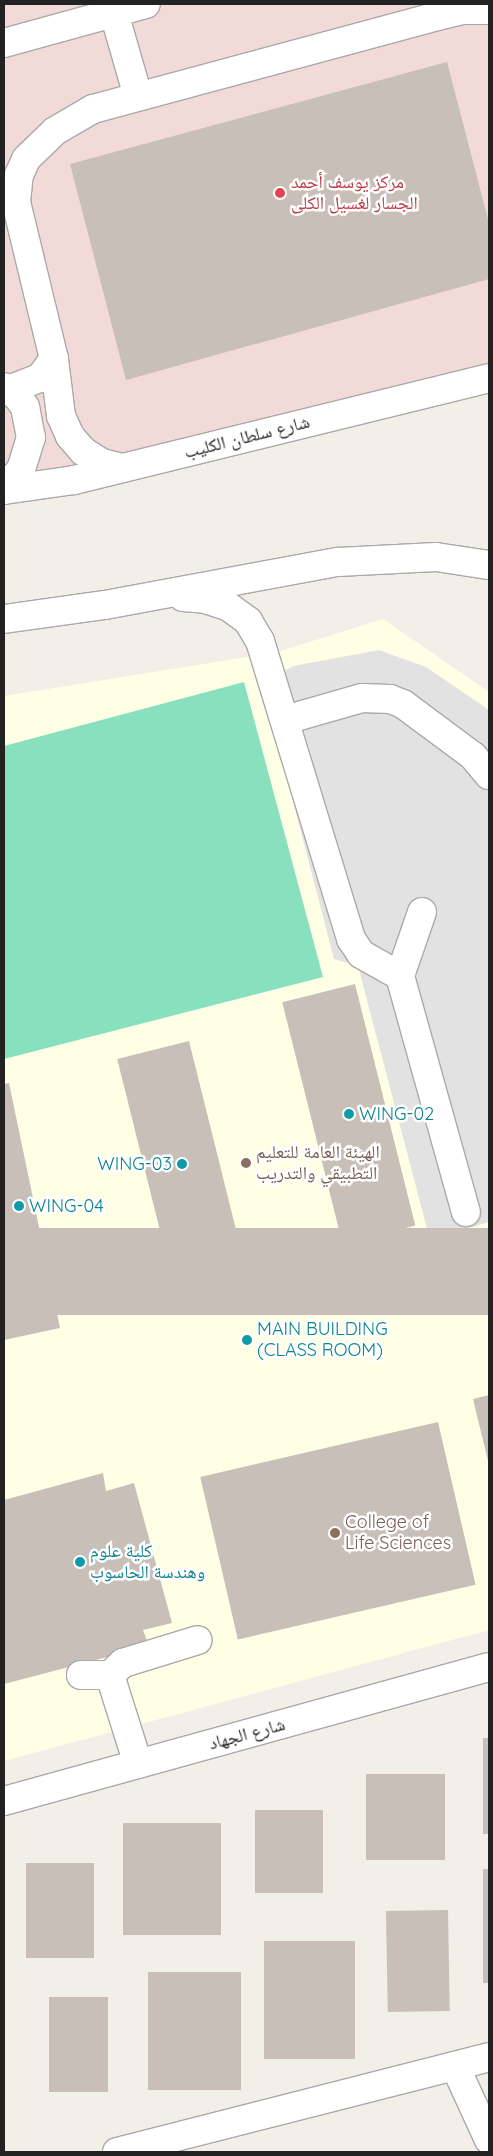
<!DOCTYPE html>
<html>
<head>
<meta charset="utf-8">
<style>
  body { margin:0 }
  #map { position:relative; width:493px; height:2156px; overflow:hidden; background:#f2efe9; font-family:Quicksand,"Noto Naskh Arabic",sans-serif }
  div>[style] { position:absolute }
  .commercial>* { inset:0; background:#f2dad9 }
  .education>* { inset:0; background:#ffffe5 }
  .pitch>* { inset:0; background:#88e0be }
  .parking>* { inset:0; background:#e2e2e2 }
  .building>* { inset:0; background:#c7bfb8; transform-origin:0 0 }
  .roads { filter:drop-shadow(1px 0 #a9a9a9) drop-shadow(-1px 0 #a9a9a9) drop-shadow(0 1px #a9a9a9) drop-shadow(0 -1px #a9a9a9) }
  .minor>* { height:28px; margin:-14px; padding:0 14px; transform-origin:14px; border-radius:14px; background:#fff }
  .dots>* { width:14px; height:14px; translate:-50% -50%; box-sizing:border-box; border:2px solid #fff; border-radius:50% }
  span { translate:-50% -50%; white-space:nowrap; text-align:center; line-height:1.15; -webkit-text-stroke:5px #fff; paint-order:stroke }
  .health-label { font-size:18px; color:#be3a42 }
  .left { translate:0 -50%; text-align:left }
  .street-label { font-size:18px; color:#222 }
  .culture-label { font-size:18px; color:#0d838f }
  .right { translate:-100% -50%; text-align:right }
  .education-label { font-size:18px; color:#785e54 }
  .frame { position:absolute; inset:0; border:5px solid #222; pointer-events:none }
</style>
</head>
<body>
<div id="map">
  <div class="commercial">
    <i style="clip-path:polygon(4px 4px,489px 4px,489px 378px,4px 490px)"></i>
  </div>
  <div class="education">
    <i style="clip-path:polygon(383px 619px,489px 692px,489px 1630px,4px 1761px,4px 696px,277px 652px)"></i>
  </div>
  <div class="pitch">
    <i style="clip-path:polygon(244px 682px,323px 977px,4px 1059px,4px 746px)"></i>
  </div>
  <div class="parking">
    <i style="clip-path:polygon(379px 650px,426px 667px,489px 710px,489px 1222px,430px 1240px,358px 966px,334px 959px,262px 682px,294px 666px)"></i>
  </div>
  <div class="building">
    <i style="clip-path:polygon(447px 62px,489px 223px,489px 279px,126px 380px,70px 164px)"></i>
    <i style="left:355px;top:984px;width:249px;height:75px;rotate:76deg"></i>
    <i style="left:189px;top:1041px;width:235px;height:74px;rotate:76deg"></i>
    <i style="clip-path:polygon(9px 1083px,60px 1328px,4px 1340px,4px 1084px)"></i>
    <i style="left:489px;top:1228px;width:87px;height:504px;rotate:90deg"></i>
    <i style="clip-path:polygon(489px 1395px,489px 1465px,473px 1399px)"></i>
    <i style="left:438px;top:1422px;width:167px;height:244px;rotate:77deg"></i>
    <i style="clip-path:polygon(103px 1473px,106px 1491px,134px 1483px,172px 1623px,143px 1630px,149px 1646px,4px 1684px,4px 1500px)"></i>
    <i style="left:483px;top:1738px;width:6px;height:96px"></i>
    <i style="left:366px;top:1774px;width:79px;height:86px"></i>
    <i style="left:323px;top:1810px;width:83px;height:68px;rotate:90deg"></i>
    <i style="left:123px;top:1823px;width:98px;height:112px"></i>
    <i style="left:26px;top:1863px;width:68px;height:95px"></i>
    <i style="left:483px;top:1869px;width:6px;height:114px"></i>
    <i style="left:448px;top:1910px;width:101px;height:62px;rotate:89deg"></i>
    <i style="left:264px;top:1941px;width:91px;height:118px"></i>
    <i style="left:241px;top:1972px;width:118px;height:93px;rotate:90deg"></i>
    <i style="left:49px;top:1997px;width:59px;height:95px"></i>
  </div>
  <div class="roads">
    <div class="minor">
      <i style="left:114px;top:13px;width:86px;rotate:73.9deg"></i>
      <i style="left:4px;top:43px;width:147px;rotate:-15.4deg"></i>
      <i style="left:4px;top:387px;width:16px;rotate:35deg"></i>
      <i style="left:17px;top:396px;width:14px;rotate:54deg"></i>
      <i style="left:25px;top:407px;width:31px;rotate:79deg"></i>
      <i style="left:31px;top:437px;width:34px;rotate:107deg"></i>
      <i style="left:21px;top:469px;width:27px;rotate:129deg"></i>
      <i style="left:8px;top:390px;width:34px;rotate:-21deg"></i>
      <i style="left:40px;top:378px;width:24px;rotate:-54deg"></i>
      <i style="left:122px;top:468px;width:21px;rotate:-166deg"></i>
      <i style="left:102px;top:463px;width:22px;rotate:-148deg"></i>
      <i style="left:83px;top:451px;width:20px;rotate:-131deg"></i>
      <i style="left:70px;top:436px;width:22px;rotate:-114deg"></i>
      <i style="left:61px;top:416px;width:57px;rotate:-97deg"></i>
      <i style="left:54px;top:359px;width:162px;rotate:-103.6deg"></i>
      <i style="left:16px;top:202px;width:27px;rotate:-84deg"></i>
      <i style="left:19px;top:175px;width:17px;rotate:-66deg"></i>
      <i style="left:26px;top:159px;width:40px;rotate:-44deg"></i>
      <i style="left:55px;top:131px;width:44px;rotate:-30.1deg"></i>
      <i style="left:93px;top:109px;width:356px;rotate:-15.1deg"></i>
      <i style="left:437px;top:16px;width:28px;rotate:-13deg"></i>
      <i style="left:464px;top:10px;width:25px"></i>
      <i style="left:4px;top:490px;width:71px;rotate:-8.1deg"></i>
      <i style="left:74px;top:480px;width:427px;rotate:-13.8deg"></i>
      <i style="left:183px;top:597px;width:22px;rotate:5deg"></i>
      <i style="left:205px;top:599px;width:25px;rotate:18deg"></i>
      <i style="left:229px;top:607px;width:24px;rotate:36deg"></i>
      <i style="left:248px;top:621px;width:23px;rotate:59deg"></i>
      <i style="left:260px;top:641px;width:312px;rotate:73deg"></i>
      <i style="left:351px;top:939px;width:18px;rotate:56deg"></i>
      <i style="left:361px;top:954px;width:45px;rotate:29.4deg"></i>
      <i style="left:4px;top:619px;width:102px;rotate:-7.9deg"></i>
      <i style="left:105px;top:605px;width:237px;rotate:-10.5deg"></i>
      <i style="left:338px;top:562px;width:98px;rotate:-2.9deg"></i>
      <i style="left:436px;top:557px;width:54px;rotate:8.6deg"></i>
      <i style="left:285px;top:720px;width:80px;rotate:-15.9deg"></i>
      <i style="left:362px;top:698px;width:28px;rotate:2deg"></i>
      <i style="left:390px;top:699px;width:14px;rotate:21deg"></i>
      <i style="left:403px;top:704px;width:87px;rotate:36.6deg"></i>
      <i style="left:473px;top:756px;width:25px;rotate:50deg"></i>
      <i style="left:422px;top:912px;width:68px;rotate:109deg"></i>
      <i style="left:400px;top:976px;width:245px;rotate:74.4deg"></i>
      <i style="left:81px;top:1675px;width:29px"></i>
      <i style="left:138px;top:1764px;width:93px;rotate:-107.5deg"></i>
      <i style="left:110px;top:1675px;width:18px;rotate:-43deg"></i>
      <i style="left:123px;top:1663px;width:78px;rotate:-17deg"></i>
      <i style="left:4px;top:1801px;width:503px;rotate:-15.44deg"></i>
      <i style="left:455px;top:2066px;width:81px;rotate:65.3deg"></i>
      <i style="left:117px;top:2152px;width:384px;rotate:-14.3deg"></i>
    </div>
  </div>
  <div class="dots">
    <i style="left:280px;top:193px;background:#e0444e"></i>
    <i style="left:349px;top:1114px;background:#0f9aa8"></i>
    <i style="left:246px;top:1163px;background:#8d6e63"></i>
    <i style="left:182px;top:1164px;background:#0f9aa8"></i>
    <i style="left:19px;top:1206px;background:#0f9aa8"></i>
    <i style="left:247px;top:1340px;background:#0f9aa8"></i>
    <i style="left:335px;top:1533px;background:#8d6e63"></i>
    <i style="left:80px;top:1562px;background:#0f9aa8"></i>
  </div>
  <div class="health-label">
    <span class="left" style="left:291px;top:193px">مركز يوسف أحمد<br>الجسار لغسيل الكلى</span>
  </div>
  <div class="street-label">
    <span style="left:247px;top:437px;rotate:-14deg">شارع سلطان الكليب</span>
    <span style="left:247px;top:1734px;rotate:-15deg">شارع الجهاد</span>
  </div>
  <div class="culture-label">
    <span class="left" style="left:359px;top:1114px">WING-02</span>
    <span class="right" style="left:172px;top:1164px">WING-03</span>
    <span class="left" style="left:29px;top:1206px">WING-04</span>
    <span class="left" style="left:257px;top:1340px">MAIN BUILDING<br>(CLASS ROOM)</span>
    <span class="left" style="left:90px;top:1562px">كلية علوم<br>وهندسة الحاسوب</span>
  </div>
  <div class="education-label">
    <span class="left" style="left:256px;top:1163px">الهيئة العامة للتعليم<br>التطبيقي والتدريب</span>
    <span class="left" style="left:345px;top:1533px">College of<br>Life Sciences</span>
  </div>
  <div class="frame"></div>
</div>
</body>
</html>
